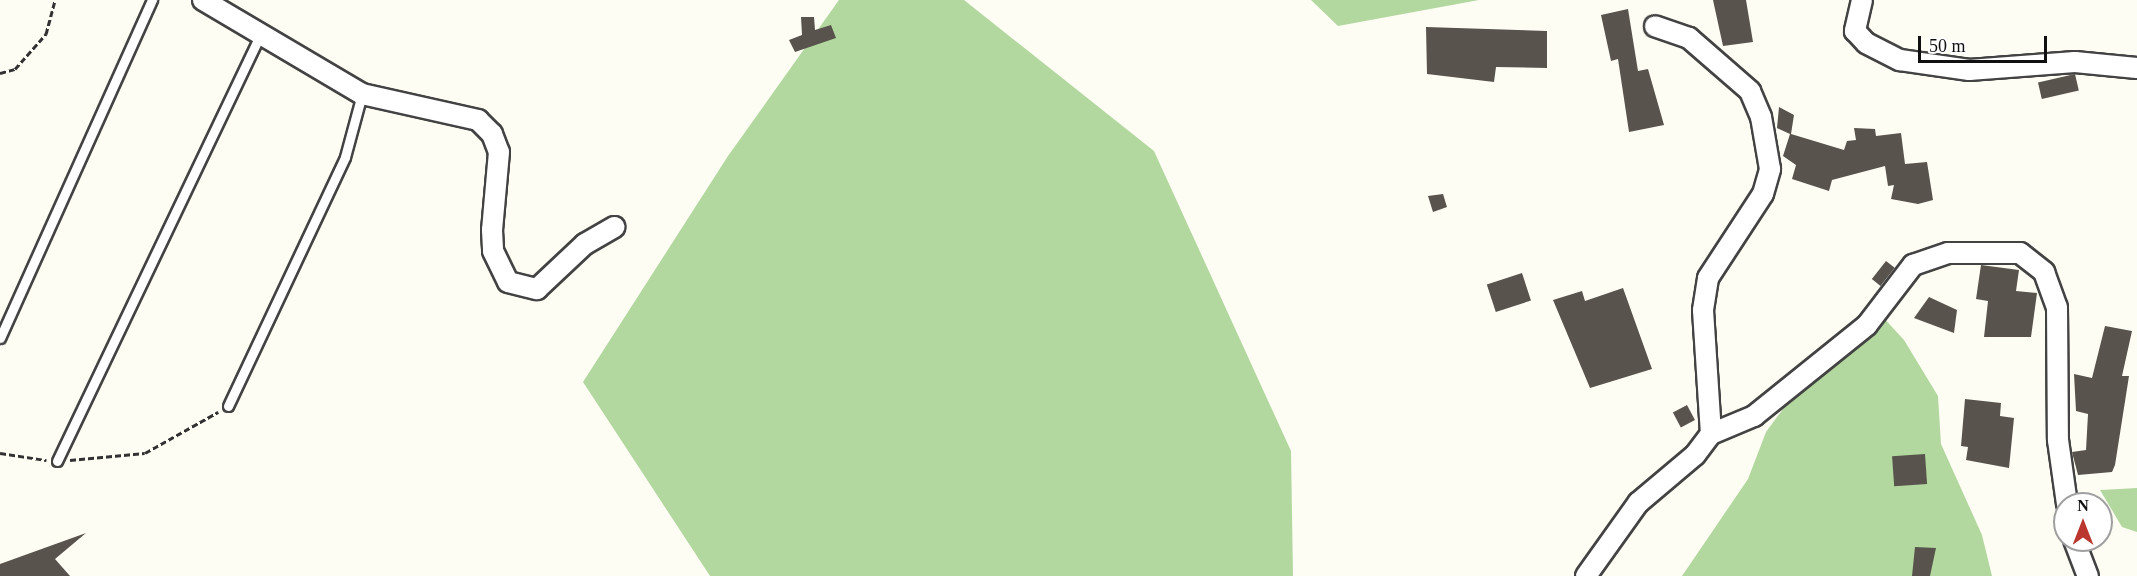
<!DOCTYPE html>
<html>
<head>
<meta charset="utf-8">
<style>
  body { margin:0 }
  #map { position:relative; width:2137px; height:576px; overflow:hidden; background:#fefdf4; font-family:"Times New Roman",serif }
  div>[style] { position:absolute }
  .forest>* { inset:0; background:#b2d89f }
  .building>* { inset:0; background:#58534d; transform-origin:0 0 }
  .path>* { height:3px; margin-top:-1.5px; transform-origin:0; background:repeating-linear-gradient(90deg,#323232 0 6px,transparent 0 9px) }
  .roads { filter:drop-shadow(2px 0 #434343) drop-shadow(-2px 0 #434343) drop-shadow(0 2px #434343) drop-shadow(0 -2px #434343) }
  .service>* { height:9px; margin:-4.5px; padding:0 4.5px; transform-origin:4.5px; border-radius:4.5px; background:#fff }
  .minor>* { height:20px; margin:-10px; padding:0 10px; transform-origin:10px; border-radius:10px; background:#fff }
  span { translate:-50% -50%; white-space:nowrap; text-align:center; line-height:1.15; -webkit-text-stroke:6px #fff; paint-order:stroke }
  .north { position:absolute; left:2053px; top:492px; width:60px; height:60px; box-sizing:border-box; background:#fff; border:2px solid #9f9f9f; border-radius:50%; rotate:0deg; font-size:16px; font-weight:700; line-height:24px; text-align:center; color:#101010 }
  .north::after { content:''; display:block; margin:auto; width:21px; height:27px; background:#ba362f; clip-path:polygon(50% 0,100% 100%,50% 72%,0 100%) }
  .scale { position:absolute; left:1918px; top:36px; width:129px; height:27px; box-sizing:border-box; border:3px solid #101010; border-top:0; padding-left:8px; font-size:18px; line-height:21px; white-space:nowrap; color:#101010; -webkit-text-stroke:4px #fff; paint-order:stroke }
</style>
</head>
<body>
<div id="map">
  <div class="forest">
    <i style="clip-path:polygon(839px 0,964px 0,1154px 151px,1291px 451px,1293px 576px,710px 576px,583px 382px,728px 156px)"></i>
    <i style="clip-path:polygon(1311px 0,1479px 0,1338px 26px)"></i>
    <i style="clip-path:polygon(1881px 315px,1904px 340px,1938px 396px,1941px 444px,1982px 535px,1992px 576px,1682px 576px,1748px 479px,1766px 432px,1786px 405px)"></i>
    <i style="clip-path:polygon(2137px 488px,2137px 532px,2122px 527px,2100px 490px)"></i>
  </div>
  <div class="building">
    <i style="clip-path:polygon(1713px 0,1746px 0,1753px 42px,1723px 46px)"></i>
    <i style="clip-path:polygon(1628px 9px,1638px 71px,1648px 69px,1664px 125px,1629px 132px,1618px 59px,1611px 61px,1601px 15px)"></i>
    <i style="clip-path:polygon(801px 17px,814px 17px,815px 30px,831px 25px,836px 38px,795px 52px,789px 40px,802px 35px)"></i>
    <i style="clip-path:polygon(1426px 27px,1547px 31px,1547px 68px,1496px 67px,1494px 82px,1427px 74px)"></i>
    <i style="left:2075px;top:74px;width:17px;height:38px;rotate:77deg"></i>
    <i style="clip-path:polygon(1779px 107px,1794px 115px,1791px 134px,1844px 150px,1847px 141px,1856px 140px,1854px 128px,1875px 129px,1876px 136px,1901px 133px,1905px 164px,1927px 162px,1933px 200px,1918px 204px,1891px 199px,1894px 185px,1888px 186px,1885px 166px,1832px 180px,1829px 191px,1792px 179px,1796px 165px,1783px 156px,1790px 134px,1777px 128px)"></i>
    <i style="clip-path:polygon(1443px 194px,1447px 207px,1433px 212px,1428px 196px)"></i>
    <i style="left:1886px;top:261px;width:11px;height:23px;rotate:38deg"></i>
    <i style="clip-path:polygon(1981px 265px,2019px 270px,2016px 291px,2037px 293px,2031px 337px,1984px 337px,1988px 301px,1976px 299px)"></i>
    <i style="left:1522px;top:273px;width:29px;height:37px;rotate:72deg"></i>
    <i style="clip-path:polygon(1623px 288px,1652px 369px,1590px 388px,1553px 300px,1582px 291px,1585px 301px)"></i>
    <i style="clip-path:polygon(1929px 297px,1957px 310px,1954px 333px,1914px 318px)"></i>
    <i style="clip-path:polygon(2105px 326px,2132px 331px,2122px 376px,2129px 376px,2115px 465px,2112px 472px,2078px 475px,2072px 452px,2086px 450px,2088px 414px,2076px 411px,2074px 374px,2092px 378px)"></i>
    <i style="clip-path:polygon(1965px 399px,2001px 403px,2000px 416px,2014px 418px,2009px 468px,1966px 460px,1968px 447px,1961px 446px)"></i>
    <i style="left:1687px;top:405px;width:17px;height:16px;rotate:62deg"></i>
    <i style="left:1925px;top:454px;width:30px;height:33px;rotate:86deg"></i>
    <i style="clip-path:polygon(86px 533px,55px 559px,70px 576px,0 576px,0 564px)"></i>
    <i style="clip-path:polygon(1915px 547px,1936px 548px,1930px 576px,1912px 576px)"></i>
  </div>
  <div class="path">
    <i style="left:0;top:73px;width:16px;rotate:-15deg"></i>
    <i style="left:15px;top:69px;width:47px;rotate:-48.5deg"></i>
    <i style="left:46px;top:34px;width:35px;rotate:-75deg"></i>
    <i style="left:0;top:453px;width:47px;rotate:8.7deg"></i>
    <i style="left:70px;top:460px;width:75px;rotate:-5.3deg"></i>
    <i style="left:145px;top:453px;width:84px;rotate:-29.3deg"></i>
  </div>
  <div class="roads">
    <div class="service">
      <i style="left:0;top:338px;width:371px;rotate:-65.8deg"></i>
      <i style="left:228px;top:406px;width:275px;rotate:-64.8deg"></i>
      <i style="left:345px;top:157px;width:65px;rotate:-74.9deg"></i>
      <i style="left:57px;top:461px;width:474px;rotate:-64.5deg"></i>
    </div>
    <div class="minor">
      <i style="left:203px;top:0;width:185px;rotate:30.6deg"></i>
      <i style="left:362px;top:94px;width:119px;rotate:12.6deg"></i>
      <i style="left:478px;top:120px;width:20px;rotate:45deg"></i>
      <i style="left:492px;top:134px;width:19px;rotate:69deg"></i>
      <i style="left:499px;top:152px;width:78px;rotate:95.1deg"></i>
      <i style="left:492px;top:230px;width:21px;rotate:87deg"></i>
      <i style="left:493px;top:251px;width:34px;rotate:64deg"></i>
      <i style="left:508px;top:282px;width:30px;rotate:14deg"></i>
      <i style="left:537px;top:289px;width:66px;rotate:-43.2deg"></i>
      <i style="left:585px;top:244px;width:34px;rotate:-30deg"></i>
      <i style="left:1862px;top:0;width:32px;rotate:103deg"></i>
      <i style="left:1855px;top:31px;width:16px;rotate:47deg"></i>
      <i style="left:1866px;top:43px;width:38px;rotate:27deg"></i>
      <i style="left:1900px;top:60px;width:70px;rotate:8.2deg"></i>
      <i style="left:1969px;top:70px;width:106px;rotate:-4.3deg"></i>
      <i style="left:2075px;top:62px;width:62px;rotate:5.5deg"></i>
      <i style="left:1711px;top:434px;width:47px;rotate:-22.7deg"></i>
      <i style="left:1754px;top:416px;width:145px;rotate:-38.8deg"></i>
      <i style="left:1867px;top:325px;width:76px;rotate:-52.5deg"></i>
      <i style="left:1913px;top:265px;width:37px;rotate:-19deg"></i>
      <i style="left:1948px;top:253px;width:72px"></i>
      <i style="left:2020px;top:253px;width:31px;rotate:38deg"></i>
      <i style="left:2044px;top:272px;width:37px;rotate:70deg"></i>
      <i style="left:2057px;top:307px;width:133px;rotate:89.6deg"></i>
      <i style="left:2058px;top:440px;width:65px;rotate:82deg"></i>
      <i style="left:2074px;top:540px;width:39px;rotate:69deg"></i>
      <i style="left:1586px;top:576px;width:90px;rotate:-54.5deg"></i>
      <i style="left:1638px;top:503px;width:75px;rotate:-40.1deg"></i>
      <i style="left:1695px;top:455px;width:26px;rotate:-53deg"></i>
      <i style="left:1711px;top:434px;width:124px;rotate:-93.7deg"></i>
      <i style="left:1703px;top:310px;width:32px;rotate:-81deg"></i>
      <i style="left:1708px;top:278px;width:100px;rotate:-56.8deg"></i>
      <i style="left:1763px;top:194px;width:26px;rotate:-74deg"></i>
      <i style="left:1770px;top:169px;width:53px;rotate:-99.8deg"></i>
      <i style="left:1761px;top:117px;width:28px;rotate:-113deg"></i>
      <i style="left:1750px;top:91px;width:81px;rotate:-139deg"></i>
      <i style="left:1689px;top:38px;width:36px;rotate:-161deg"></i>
    </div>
  </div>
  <div class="north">N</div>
  <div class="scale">50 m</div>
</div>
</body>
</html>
